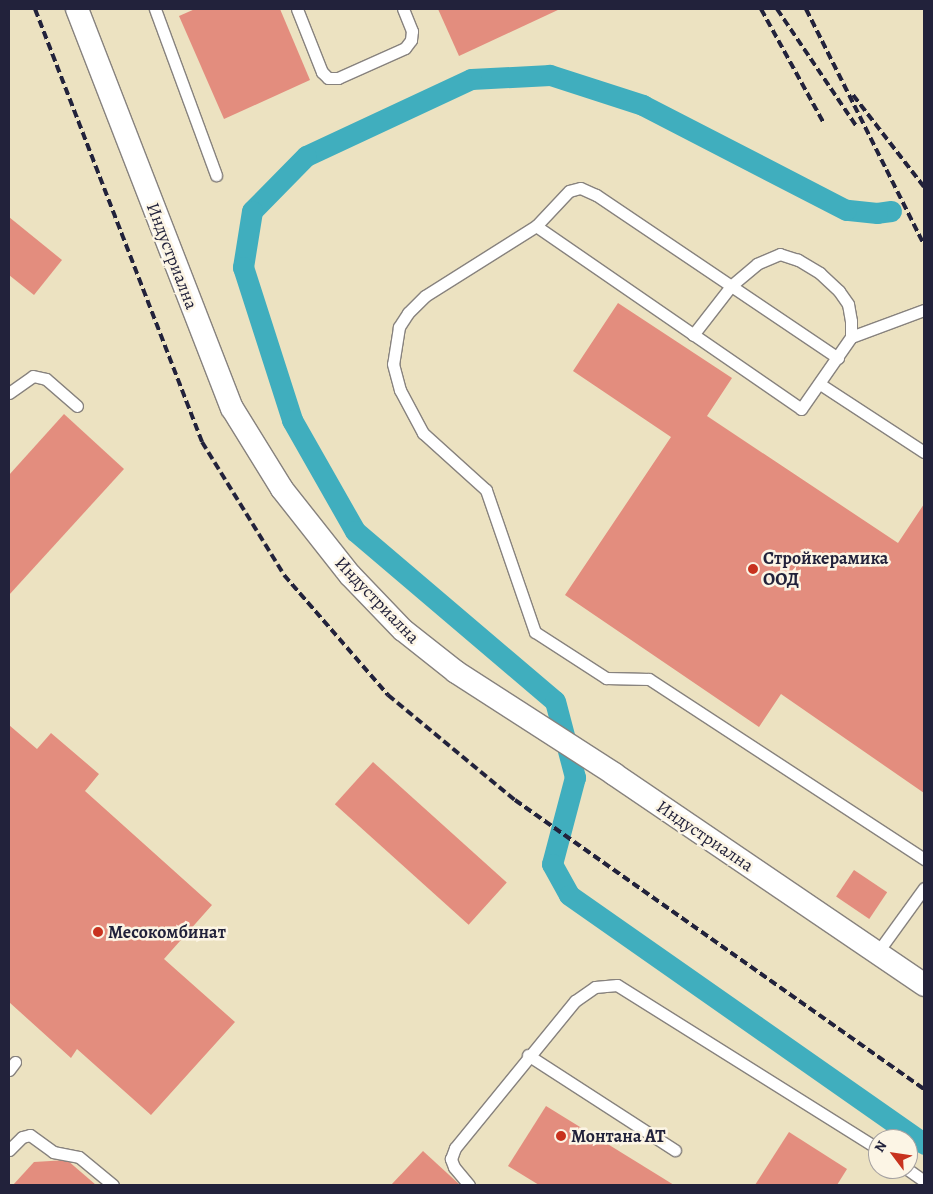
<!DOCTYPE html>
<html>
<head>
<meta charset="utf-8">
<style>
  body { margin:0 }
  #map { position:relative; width:933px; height:1194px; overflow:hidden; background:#ece2c1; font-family:Alegreya,serif }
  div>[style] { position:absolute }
  .canal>* { height:21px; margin:-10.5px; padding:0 10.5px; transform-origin:10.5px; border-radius:10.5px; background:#40aebe }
  .building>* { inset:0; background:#e38d7e; transform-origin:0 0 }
  .roads { filter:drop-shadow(1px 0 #87827e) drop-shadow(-1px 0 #87827e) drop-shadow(0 1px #87827e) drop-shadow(0 -1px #87827e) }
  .lane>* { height:11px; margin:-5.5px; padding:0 5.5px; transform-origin:5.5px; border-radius:5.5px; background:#fff }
  .street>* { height:22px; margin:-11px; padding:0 11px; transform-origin:11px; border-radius:11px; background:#fff }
  .rail>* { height:4px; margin-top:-2px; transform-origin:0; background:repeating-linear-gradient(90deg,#22223b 0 8px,transparent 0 12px) }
  .dots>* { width:14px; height:14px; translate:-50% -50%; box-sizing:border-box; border:2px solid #fcf5e5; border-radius:50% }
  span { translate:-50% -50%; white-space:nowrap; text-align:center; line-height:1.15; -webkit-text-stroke:5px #fcf5e5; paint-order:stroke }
  .street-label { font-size:18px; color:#22223b }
  .poi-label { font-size:18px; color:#22223b; font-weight:700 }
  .left { translate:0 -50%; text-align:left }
  .frame { position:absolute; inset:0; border:10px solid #22223b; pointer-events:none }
  .north { position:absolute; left:868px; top:1129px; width:50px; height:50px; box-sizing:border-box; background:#fcf5e5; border:1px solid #a5a1a1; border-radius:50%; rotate:301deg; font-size:14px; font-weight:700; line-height:20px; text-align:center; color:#22223b }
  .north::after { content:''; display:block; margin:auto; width:18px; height:22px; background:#c8321e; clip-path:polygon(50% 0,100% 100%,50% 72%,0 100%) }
</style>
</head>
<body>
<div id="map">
  <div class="canal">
    <i style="left:891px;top:211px;width:14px;rotate:172deg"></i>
    <i style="left:877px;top:213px;width:31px;rotate:-174deg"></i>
    <i style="left:846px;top:210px;width:229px;rotate:-152.7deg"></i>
    <i style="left:643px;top:105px;width:98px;rotate:-162.1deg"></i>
    <i style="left:550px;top:75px;width:79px;rotate:177.1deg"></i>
    <i style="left:471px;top:79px;width:182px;rotate:155deg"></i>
    <i style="left:306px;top:156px;width:77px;rotate:134.5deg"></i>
    <i style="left:252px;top:211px;width:57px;rotate:99.1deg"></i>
    <i style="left:243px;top:267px;width:161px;rotate:72.2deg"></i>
    <i style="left:292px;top:420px;width:128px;rotate:60.4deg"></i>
    <i style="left:355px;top:531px;width:262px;rotate:40.4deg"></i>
    <i style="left:555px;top:701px;width:79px;rotate:75.3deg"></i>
    <i style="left:575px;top:777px;width:90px;rotate:104.8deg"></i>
    <i style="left:552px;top:864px;width:35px;rotate:61deg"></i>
    <i style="left:569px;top:895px;width:434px;rotate:35deg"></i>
  </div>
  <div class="building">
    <i style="clip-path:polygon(195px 9px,280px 9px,310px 80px,224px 119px,179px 16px)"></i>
    <i style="clip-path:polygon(438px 9px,560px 9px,459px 56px)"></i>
    <i style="clip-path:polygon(9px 217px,62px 260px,34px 295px,9px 275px)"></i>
    <i style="clip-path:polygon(618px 303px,732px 378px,707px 416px,898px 543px,924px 504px,924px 793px,781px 694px,759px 727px,565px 595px,671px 437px,573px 371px)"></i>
    <i style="clip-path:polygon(64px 414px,124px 469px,9px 595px,9px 475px)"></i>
    <i style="clip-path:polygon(9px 725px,37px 749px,51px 733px,99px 774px,85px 791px,212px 905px,164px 959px,235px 1022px,151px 1115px,77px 1049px,71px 1058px,9px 1002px)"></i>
    <i style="left:373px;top:762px;width:180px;height:57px;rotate:42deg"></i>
    <i style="left:854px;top:870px;width:40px;height:32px;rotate:34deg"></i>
    <i style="clip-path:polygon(546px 1106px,674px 1185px,539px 1185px,508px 1166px)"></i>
    <i style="clip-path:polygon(789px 1132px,847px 1169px,837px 1185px,755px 1185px)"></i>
    <i style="clip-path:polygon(423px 1151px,459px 1184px,458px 1185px,391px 1185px)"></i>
    <i style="clip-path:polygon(67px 1160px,96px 1185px,13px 1185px,34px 1162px)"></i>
  </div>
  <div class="roads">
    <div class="lane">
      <i style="left:155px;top:9px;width:177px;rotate:69.8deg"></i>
      <i style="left:297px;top:9px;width:68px;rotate:68.4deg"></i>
      <i style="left:322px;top:72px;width:8px;rotate:45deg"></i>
      <i style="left:328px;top:78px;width:10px"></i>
      <i style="left:338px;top:78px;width:73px;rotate:-24.1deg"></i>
      <i style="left:405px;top:48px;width:10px;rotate:-53deg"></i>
      <i style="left:411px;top:40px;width:9px;rotate:-84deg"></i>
      <i style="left:412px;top:31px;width:24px;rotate:-112deg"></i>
      <i style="left:536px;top:226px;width:322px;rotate:34.6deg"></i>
      <i style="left:801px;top:409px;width:88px;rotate:-55.2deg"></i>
      <i style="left:851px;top:337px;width:16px;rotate:-90deg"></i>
      <i style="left:851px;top:321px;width:17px;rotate:-100deg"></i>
      <i style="left:848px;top:304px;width:16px;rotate:-125deg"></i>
      <i style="left:839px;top:291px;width:26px;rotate:-137deg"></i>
      <i style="left:820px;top:273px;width:26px;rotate:-149deg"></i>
      <i style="left:798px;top:260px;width:19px;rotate:-162deg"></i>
      <i style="left:780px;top:254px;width:25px;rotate:157deg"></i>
      <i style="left:757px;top:264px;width:34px;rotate:140deg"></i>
      <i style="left:731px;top:286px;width:62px;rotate:127.8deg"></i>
      <i style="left:851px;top:337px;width:78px;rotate:-20.3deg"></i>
      <i style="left:838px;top:358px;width:292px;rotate:-146deg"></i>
      <i style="left:596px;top:195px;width:17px;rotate:-156deg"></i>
      <i style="left:580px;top:188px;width:11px;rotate:165deg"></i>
      <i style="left:569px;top:191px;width:48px;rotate:133.3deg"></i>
      <i style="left:536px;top:226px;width:131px;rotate:147.8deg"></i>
      <i style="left:425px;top:296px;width:24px;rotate:135deg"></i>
      <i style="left:408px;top:313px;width:17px;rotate:123deg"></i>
      <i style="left:399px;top:327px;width:37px;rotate:99deg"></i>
      <i style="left:393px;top:364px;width:27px;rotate:75deg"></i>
      <i style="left:400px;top:390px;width:49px;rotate:61.9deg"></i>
      <i style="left:423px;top:433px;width:85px;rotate:42.1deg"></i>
      <i style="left:486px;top:490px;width:150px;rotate:71deg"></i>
      <i style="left:535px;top:632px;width:85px;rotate:32.9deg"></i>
      <i style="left:606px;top:678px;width:43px;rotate:1.3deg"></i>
      <i style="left:649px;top:679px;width:329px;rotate:33.2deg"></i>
      <i style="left:820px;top:384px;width:124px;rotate:33.2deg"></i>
      <i style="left:9px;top:393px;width:29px;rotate:-35deg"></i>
      <i style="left:33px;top:376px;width:13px;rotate:13deg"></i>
      <i style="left:46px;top:379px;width:41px;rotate:41.1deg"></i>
      <i style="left:877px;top:953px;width:80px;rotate:-54.1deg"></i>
      <i style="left:528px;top:1055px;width:175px;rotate:32.9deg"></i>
      <i style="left:9px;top:1070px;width:10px;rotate:-53deg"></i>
      <i style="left:9px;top:1150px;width:18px;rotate:-45deg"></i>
      <i style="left:22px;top:1137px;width:8px;rotate:-14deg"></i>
      <i style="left:30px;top:1135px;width:29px;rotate:36deg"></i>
      <i style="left:53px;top:1152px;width:26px;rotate:11deg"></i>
      <i style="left:79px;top:1157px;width:44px;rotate:39.5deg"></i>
      <i style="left:907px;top:1169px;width:21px;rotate:35deg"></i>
      <i style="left:469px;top:1185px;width:23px;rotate:-130deg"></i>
      <i style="left:454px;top:1167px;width:9px;rotate:-111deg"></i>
      <i style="left:451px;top:1159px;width:12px;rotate:-70deg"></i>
      <i style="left:455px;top:1148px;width:190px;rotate:-50.8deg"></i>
      <i style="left:575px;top:1001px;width:24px;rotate:-35deg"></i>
      <i style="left:595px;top:987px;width:22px;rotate:-5deg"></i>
      <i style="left:617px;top:985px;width:308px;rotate:32.1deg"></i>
    </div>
    <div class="street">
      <i style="left:77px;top:9px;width:428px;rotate:68.8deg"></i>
      <i style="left:232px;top:408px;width:95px;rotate:58.3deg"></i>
      <i style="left:282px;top:489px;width:110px;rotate:51.7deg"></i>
      <i style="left:350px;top:575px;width:76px;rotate:46.1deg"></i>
      <i style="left:403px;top:630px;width:68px;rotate:38.4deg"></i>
      <i style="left:456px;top:672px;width:188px;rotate:32.8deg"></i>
      <i style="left:614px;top:774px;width:375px;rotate:34.2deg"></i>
    </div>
  </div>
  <div class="rail">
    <i style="left:35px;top:9px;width:464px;rotate:68.9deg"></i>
    <i style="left:202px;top:442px;width:156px;rotate:58.3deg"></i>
    <i style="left:284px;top:575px;width:159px;rotate:49.1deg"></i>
    <i style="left:388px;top:695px;width:165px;rotate:39.6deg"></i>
    <i style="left:515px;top:800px;width:501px;rotate:35.25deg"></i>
    <i style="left:761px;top:9px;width:129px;rotate:61.2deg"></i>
    <i style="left:777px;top:9px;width:143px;rotate:55.9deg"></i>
    <i style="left:806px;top:9px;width:264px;rotate:63.4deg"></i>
    <i style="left:853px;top:95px;width:116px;rotate:52.3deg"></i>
  </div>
  <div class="dots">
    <i style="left:753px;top:569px;background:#c8321e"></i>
    <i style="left:98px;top:932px;background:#c8321e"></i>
    <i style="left:561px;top:1136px;background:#c8321e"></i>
  </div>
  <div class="street-label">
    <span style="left:172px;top:256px;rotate:69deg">Индустриална</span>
    <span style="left:377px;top:600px;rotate:46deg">Индустриална</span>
    <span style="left:705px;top:836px;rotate:34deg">Индустриална</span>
  </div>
  <div class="poi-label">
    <span class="left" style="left:763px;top:569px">Стройкерамика<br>ООД</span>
    <span class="left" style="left:108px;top:932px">Месокомбинат</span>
    <span class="left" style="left:571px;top:1136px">Монтана АТ</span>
  </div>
  <div class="frame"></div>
  <div class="north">N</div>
</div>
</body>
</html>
